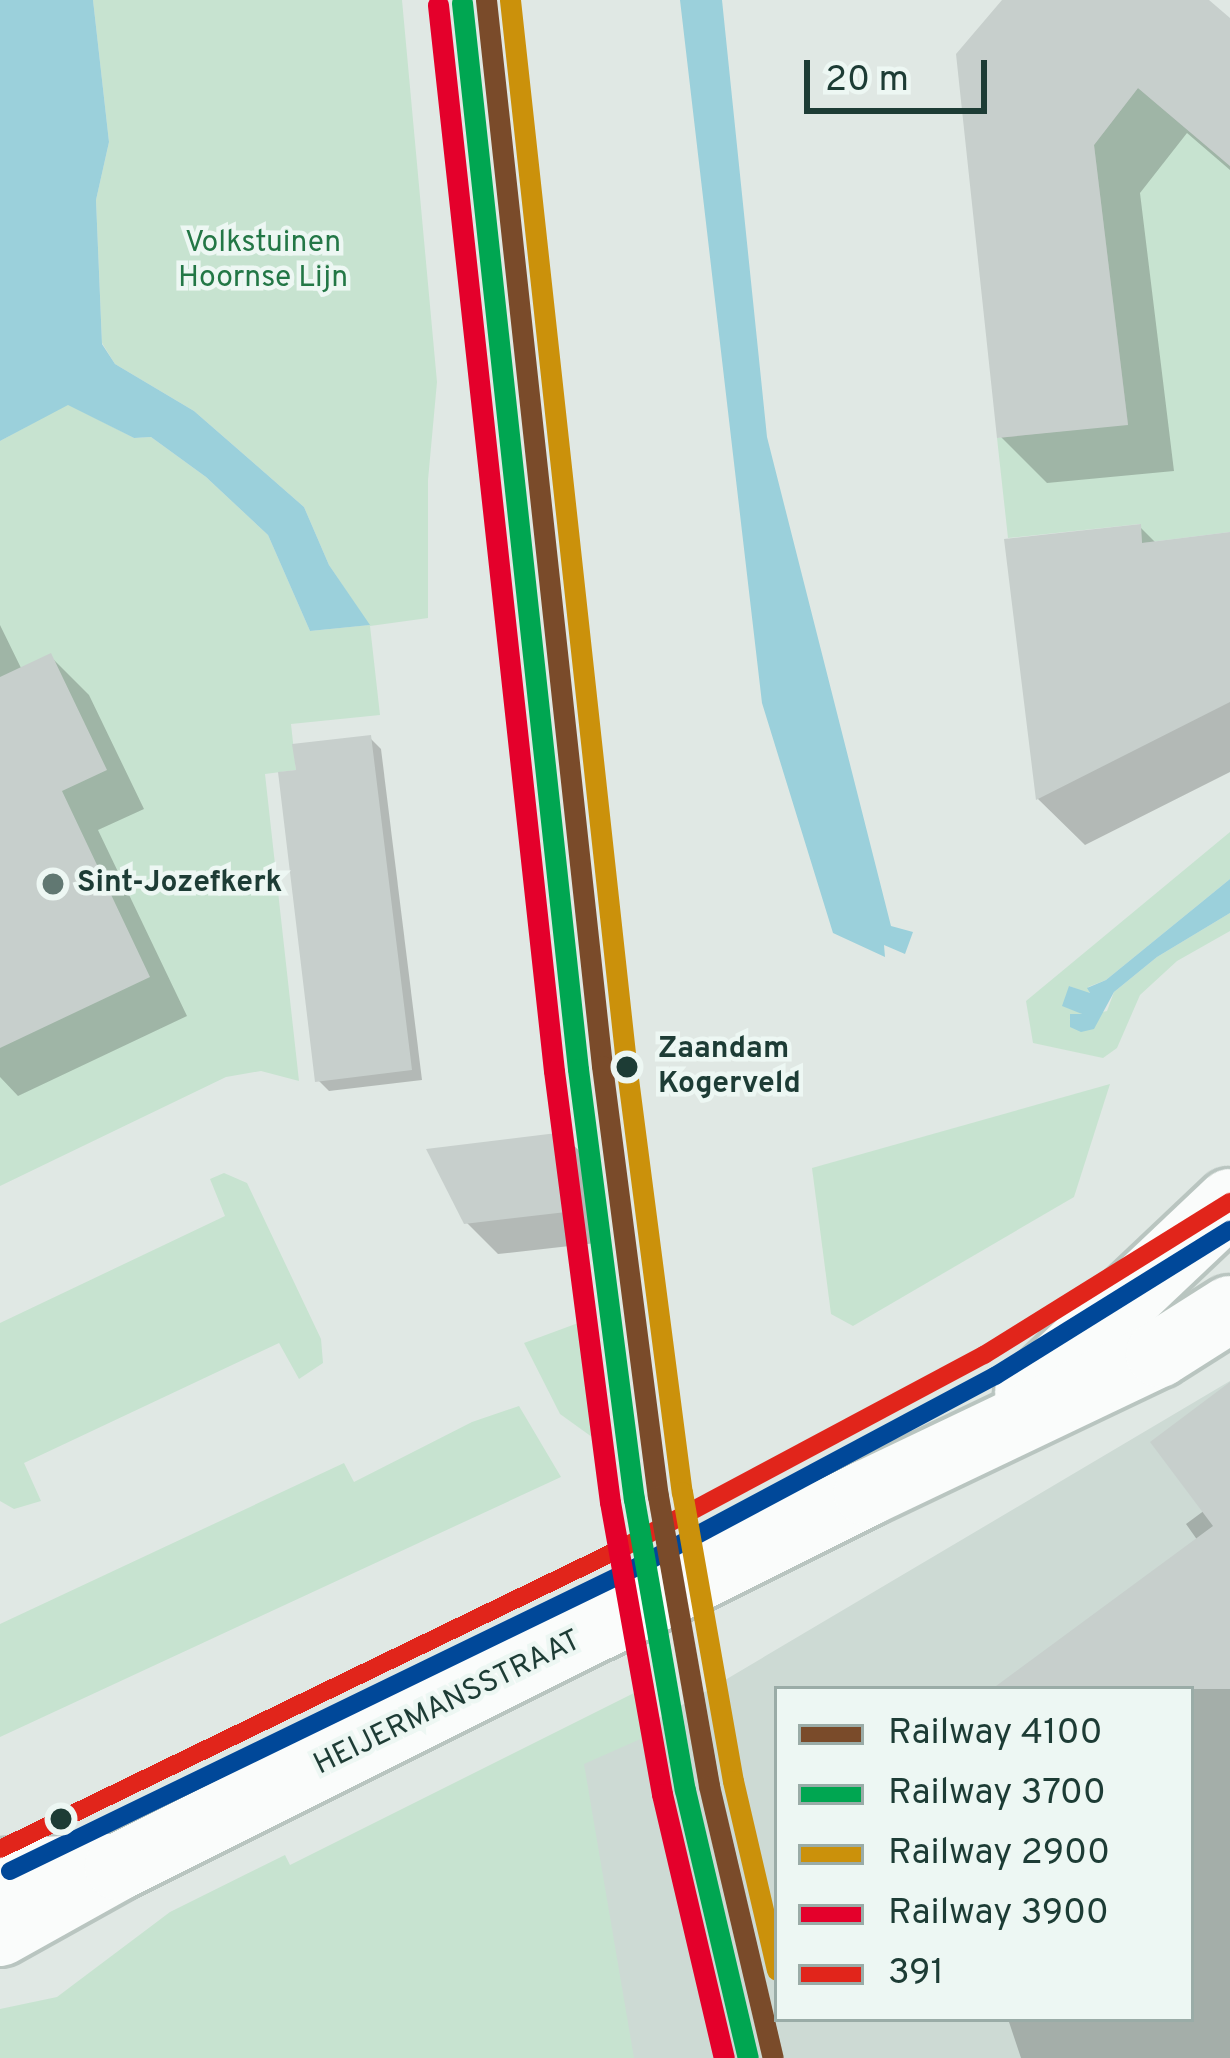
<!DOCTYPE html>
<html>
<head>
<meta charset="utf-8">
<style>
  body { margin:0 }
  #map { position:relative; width:1230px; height:2058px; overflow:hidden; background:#e0e8e4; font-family:Overpass,sans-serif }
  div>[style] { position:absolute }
  .built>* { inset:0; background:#cddad4 }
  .green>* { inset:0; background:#c7e3d0 }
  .water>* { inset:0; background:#9bd0db }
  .shadow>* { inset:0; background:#0003 }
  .building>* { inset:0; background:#c7cfcc }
  .roads { filter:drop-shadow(3px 0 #b9c5c0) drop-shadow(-3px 0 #b9c5c0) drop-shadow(0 3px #b9c5c0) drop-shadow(0 -3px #b9c5c0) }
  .secondary>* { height:66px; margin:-33px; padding:0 33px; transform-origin:33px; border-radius:33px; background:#fafcfb }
  .bus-1>* { height:18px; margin:-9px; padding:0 9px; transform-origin:9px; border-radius:9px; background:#e1251b }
  .bus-2>* { height:18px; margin:-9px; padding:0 9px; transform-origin:9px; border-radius:9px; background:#004899 }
  .rail-1>* { height:21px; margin:-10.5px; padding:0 10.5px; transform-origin:10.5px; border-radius:10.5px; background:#7a4b2a }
  .rail-2>* { height:21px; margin:-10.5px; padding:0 10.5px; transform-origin:10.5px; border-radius:10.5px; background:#00a651 }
  .rail-3>* { height:21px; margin:-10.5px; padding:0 10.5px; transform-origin:10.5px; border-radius:10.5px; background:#cb910b }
  .rail-4>* { height:21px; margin:-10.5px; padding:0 10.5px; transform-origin:10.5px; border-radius:10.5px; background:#e4002b }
  .dots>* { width:33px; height:33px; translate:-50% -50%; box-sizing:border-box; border:6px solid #edf7f3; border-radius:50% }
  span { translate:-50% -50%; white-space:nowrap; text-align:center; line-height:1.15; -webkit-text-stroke:9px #edf7f3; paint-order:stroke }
  .park-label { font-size:30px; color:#237746 }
  .poi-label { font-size:30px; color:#1d3c35; font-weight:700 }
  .left { translate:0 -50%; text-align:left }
  .stop-label { font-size:30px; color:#1d3c35; font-weight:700 }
  .street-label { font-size:30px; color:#1d3c35 }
  .legend { position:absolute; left:774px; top:1686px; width:420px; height:336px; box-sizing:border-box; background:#edf7f3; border:3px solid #9aaca7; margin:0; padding:15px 21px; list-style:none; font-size:36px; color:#1d3c35 }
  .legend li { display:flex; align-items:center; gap:24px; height:60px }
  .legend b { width:60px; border:3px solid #9aaca7 }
  .scale { position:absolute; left:804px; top:60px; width:183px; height:54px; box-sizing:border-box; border:6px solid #1d3c35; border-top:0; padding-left:15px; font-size:36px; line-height:42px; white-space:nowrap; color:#1d3c35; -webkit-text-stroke:9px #edf7f3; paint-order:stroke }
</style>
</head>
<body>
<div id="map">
  <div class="built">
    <i style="clip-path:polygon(evenodd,1230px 1381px,1230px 2058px,18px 2058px,74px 2045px,698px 1696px,1230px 1381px,777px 1689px,1191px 1689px,1191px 2019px,777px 2019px,777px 1689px)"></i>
  </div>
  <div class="green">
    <i style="clip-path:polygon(93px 0,402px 0,437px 382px,428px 480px,428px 618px,370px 626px,380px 715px,291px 724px,296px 770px,265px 774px,299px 1081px,261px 1071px,226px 1077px,0 1186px,0 441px,68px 404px,134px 438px,151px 437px,206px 477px,268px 535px,310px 631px,369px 625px,329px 565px,304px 507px,194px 411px,115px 364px,102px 343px,96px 200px,109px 142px)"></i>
    <i style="clip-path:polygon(1138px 88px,1230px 166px,1230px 532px,1142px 543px,1140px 524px,1008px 538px,997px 438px,1128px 424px,1094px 145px)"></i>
    <i style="clip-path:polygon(1230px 832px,1230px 879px,1106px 980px,1088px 987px,1090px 994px,1069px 986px,1082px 1013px,1069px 1020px,1107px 1011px,1114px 992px,1157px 957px,1230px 913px,1230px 931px,1177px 961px,1140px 995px,1117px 1048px,1103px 1058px,1033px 1043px,1026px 1001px)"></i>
    <i style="clip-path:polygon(1110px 1084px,1074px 1197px,853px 1326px,831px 1314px,812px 1168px)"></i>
    <i style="clip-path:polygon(224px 1173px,247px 1183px,321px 1339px,323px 1363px,299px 1379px,279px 1343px,24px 1463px,41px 1501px,14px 1509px,0 1501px,0 1323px,225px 1216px,210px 1179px)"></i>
    <i style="clip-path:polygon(589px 1319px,592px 1437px,560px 1414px,524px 1343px)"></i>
    <i style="clip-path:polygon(519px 1406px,561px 1477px,0 1737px,0 1624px,344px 1463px,354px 1482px,472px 1422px)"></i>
    <i style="clip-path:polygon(654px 1683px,654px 1733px,584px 1764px,634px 2058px,0 2058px,0 2009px,57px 1997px,170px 1912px,285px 1855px,290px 1865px)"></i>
  </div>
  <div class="water">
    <i style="clip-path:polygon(0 0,93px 0,109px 142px,96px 200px,102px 344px,115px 364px,194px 411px,304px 507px,329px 565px,370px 625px,310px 631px,268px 535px,206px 477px,151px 437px,134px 438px,68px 405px,0 441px)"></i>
    <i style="clip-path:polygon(680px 0,722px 0,767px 437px,891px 926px,913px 932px,905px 954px,884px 945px,885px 957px,833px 933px,762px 703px)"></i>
    <i style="clip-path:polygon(1230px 879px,1230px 913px,1157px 957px,1114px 992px,1094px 1029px,1081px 1032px,1070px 1027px,1070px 1014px,1082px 1014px,1062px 1006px,1069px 986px,1090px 993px,1087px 988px,1106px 980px)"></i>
  </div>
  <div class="shadow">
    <i style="clip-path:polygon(1006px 0,1204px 0,1230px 22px,1230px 170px,1187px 133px,1140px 193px,1174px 471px,1047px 483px,1000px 436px)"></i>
    <i style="clip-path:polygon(1140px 527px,1157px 544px,1230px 535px,1230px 772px,1085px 845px,1038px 799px,1008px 541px)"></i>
    <i style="clip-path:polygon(0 625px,22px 670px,50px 656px,89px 695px,144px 809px,98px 830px,187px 1016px,18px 1096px,0 1077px)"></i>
    <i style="clip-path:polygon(370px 738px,381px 749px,422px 1080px,329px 1091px,318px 1080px)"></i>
    <i style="clip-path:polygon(564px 1136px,596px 1167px,605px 1242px,498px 1254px,466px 1222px)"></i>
    <i style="clip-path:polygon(1230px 1386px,1230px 2058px,1021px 2058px,1008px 2019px,1191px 2019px,1191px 1689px,997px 1689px,1198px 1541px,1186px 1524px,1205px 1510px)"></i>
  </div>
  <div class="building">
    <i style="clip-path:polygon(1002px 0,1209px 0,1230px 18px,1230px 166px,1138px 88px,1094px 145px,1128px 425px,997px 438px,956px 54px)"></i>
    <i style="clip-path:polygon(1141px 524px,1142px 543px,1230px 532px,1230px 702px,1036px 800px,1004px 539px)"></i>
    <i style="clip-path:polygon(51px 653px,107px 770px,62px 791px,150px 977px,0 1048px,0 677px)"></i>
    <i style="clip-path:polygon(371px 735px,412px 1070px,315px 1082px,278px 772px,296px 770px,292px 744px)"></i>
    <i style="clip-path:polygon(565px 1132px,575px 1211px,464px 1224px,426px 1149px)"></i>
    <i style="clip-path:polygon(1230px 1382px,1230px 1689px,992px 1689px,1213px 1526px,1150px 1442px)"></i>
  </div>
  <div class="roads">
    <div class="secondary">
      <i style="left:1028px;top:1393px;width:278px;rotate:-43.4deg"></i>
      <i style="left:0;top:1872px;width:109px;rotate:-2.6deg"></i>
      <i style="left:0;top:1933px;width:135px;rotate:-29.2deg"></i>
      <i style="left:118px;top:1867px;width:837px;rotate:-26.53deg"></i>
      <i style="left:867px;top:1493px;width:323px;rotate:-25.5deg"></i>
      <i style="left:1159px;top:1354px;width:84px;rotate:-32.4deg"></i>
    </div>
  </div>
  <div class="bus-1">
    <i style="left:0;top:1849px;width:695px;rotate:-25.83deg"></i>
    <i style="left:626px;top:1546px;width:406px;rotate:-28.1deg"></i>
    <i style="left:984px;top:1355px;width:290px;rotate:-31.9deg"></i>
  </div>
  <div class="bus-2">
    <i style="left:10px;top:1871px;width:697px;rotate:-25.87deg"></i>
    <i style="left:637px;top:1567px;width:406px;rotate:-28.1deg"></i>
    <i style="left:995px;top:1376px;width:277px;rotate:-31.9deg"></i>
  </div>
  <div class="rail-1">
    <i style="left:486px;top:0;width:1072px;rotate:83.79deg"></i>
    <i style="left:602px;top:1066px;width:434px;rotate:82.6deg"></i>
    <i style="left:658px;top:1496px;width:294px;rotate:80deg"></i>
    <i style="left:709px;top:1786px;width:279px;rotate:76.8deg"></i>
  </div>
  <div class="rail-2">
    <i style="left:462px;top:3px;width:1072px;rotate:83.79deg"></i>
    <i style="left:578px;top:1069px;width:434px;rotate:82.6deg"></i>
    <i style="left:634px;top:1499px;width:295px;rotate:80.1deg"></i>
    <i style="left:685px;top:1790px;width:275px;rotate:76.8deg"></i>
  </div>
  <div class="rail-3">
    <i style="left:510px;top:0;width:1069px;rotate:83.77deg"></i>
    <i style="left:626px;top:1063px;width:433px;rotate:82.6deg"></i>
    <i style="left:682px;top:1492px;width:293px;rotate:80deg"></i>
    <i style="left:733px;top:1781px;width:194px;rotate:76.9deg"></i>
  </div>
  <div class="rail-4">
    <i style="left:438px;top:5px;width:1072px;rotate:83.79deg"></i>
    <i style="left:554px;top:1071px;width:435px;rotate:82.6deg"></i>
    <i style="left:610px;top:1502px;width:297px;rotate:79.9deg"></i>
    <i style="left:662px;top:1794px;width:271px;rotate:76.8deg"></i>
  </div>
  <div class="dots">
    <i style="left:53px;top:884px;background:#617872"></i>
    <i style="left:627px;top:1067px;background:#1d3c35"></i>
    <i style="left:61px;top:1819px;background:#1d3c35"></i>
  </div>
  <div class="park-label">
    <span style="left:263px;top:261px">Volkstuinen<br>Hoornse Lijn</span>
  </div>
  <div class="poi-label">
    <span class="left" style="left:77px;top:884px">Sint-Jozefkerk</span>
  </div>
  <div class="stop-label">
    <span class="left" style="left:658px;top:1067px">Zaandam<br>Kogerveld</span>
  </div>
  <div class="street-label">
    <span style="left:448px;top:1704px;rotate:-26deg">HEIJERMANSSTRAAT</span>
  </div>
  <ul class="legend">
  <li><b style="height:15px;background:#7a4b2a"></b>Railway 4100</li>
  <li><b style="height:15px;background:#00a651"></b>Railway 3700</li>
  <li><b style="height:15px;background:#cb910b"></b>Railway 2900</li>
  <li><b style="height:15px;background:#e4002b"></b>Railway 3900</li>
  <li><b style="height:15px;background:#e1251b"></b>391</li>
  </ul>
  <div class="scale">20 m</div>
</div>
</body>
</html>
